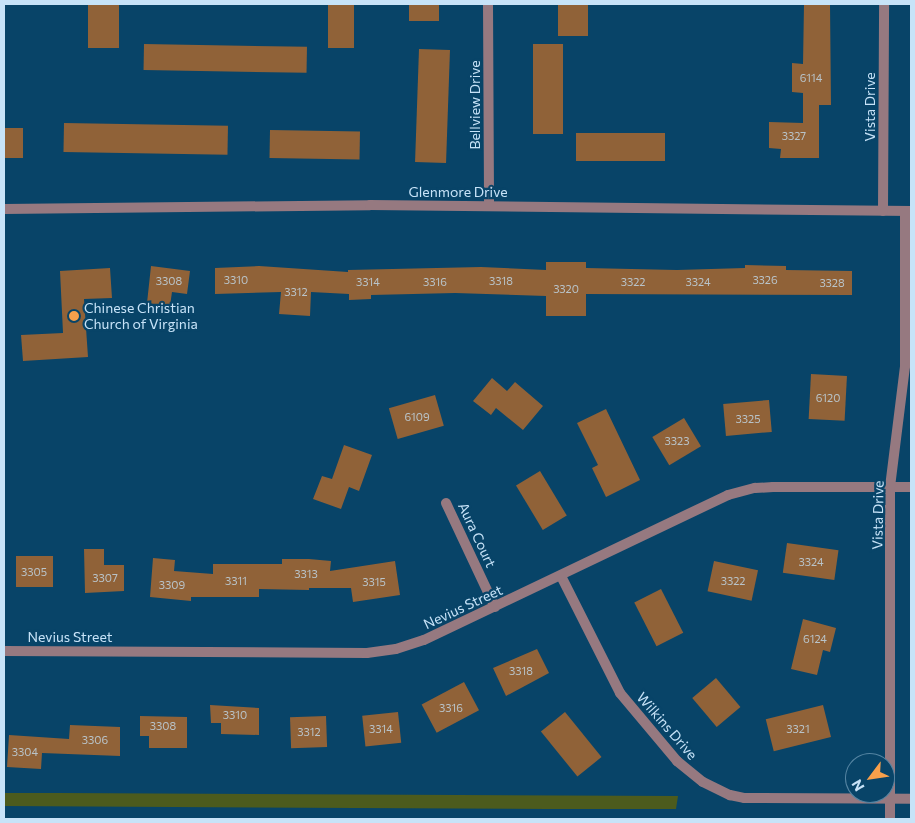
<!DOCTYPE html>
<html>
<head>
<meta charset="utf-8">
<style>
  body { margin:0 }
  #map { position:relative; width:915px; height:823px; overflow:hidden; background:#084468; font-family:Commissioner,sans-serif }
  div>[style] { position:absolute }
  .green>* { inset:0; background:#4c5b1d }
  .building>* { inset:0; background:#906238; transform-origin:0 0 }
  .minor>* { height:10px; margin:-5px; padding:0 5px; transform-origin:5px; border-radius:5px; background:#967980 }
  .dots>* { width:14px; height:14px; translate:-50% -50%; box-sizing:border-box; border:2px solid #084468; border-radius:50% }
  span { translate:-50% -50%; white-space:nowrap; text-align:center; line-height:1.15; -webkit-text-stroke:4.5px #084468; paint-order:stroke }
  .number-label { font-size:11px; color:#b9c3c8 }
  .number-label span { -webkit-text-stroke-width:0 }
  .street-label { font-size:14px; color:#c7e3f8 }
  .poi-label { font-size:14px; color:#c7e3f8 }
  .left { translate:0 -50%; text-align:left }
  .frame { position:absolute; inset:0; border:5px solid #c7e3f8; pointer-events:none }
  .north { position:absolute; left:845px; top:753px; width:50px; height:50px; box-sizing:border-box; background:#084468; border:1px solid #5484a2; border-radius:50%; rotate:239deg; font-size:14px; font-weight:700; line-height:20px; text-align:center; color:#c7e3f8 }
  .north::after { content:''; display:block; margin:auto; width:18px; height:22px; background:#f8a04b; clip-path:polygon(50% 0,100% 100%,50% 72%,0 100%) }
</style>
</head>
<body>
<div id="map">
  <div class="green">
    <i style="clip-path:polygon(4px 793px,61px 793px,678px 796px,676px 809px,547px 809px,4px 806px)"></i>
  </div>
  <div class="building">
    <i style="left:88px;top:4px;width:31px;height:44px"></i>
    <i style="left:328px;top:4px;width:26px;height:44px"></i>
    <i style="left:409px;top:4px;width:30px;height:17px"></i>
    <i style="left:558px;top:4px;width:30px;height:32px"></i>
    <i style="clip-path:polygon(804px 4px,830px 4px,831px 105px,819px 105px,819px 158px,780px 158px,781px 149px,769px 148px,769px 122px,803px 123px,803px 93px,792px 92px,792px 63px,803px 64px)"></i>
    <i style="left:144px;top:44px;width:163px;height:26px;rotate:1deg"></i>
    <i style="left:533px;top:44px;width:30px;height:90px"></i>
    <i style="left:419px;top:49px;width:31px;height:113px;rotate:2deg"></i>
    <i style="left:64px;top:123px;width:164px;height:29px;rotate:1deg"></i>
    <i style="left:4px;top:128px;width:19px;height:30px"></i>
    <i style="left:270px;top:130px;width:90px;height:28px;rotate:1deg"></i>
    <i style="left:576px;top:133px;width:89px;height:28px"></i>
    <i style="clip-path:polygon(546px 262px,586px 262px,586px 268px,677px 270px,745px 268px,745px 265px,786px 266px,786px 270px,852px 271px,852px 295px,586px 294px,586px 316px,546px 316px,546px 296px,455px 293px,371px 295px,371px 299px,349px 300px,349px 294px,311px 292px,310px 316px,279px 314px,281px 292px,215px 294px,215px 268px,259px 266px,348px 272px,348px 270px,481px 267px,546px 270px)"></i>
    <i style="clip-path:polygon(151px 266px,190px 271px,187px 294px,172px 292px,170px 306px,147px 303px)"></i>
    <i style="clip-path:polygon(110px 268px,112px 298px,84px 299px,88px 357px,23px 361px,21px 335px,63px 333px,60px 271px)"></i>
    <i style="left:811px;top:374px;width:36px;height:45px;rotate:3deg"></i>
    <i style="clip-path:polygon(492px 378px,507px 391px,515px 382px,543px 406px,523px 430px,496px 408px,491px 415px,473px 401px)"></i>
    <i style="left:435px;top:395px;width:32px;height:48px;rotate:74deg"></i>
    <i style="left:769px;top:400px;width:32px;height:46px;rotate:85deg"></i>
    <i style="clip-path:polygon(606px 409px,640px 480px,606px 497px,592px 468px,598px 465px,577px 423px)"></i>
    <i style="left:684px;top:418px;width:33px;height:37px;rotate:59deg"></i>
    <i style="clip-path:polygon(344px 445px,372px 455px,359px 491px,349px 487px,341px 509px,313px 499px,322px 476px,332px 479px)"></i>
    <i style="left:540px;top:471px;width:52px;height:28px;rotate:59deg"></i>
    <i style="left:787px;top:543px;width:52px;height:30px;rotate:8deg"></i>
    <i style="clip-path:polygon(84px 549px,104px 549px,104px 565px,124px 565px,124px 591px,85px 593px)"></i>
    <i style="left:16px;top:556px;width:37px;height:31px"></i>
    <i style="clip-path:polygon(153px 558px,175px 560px,174px 571px,213px 574px,213px 564px,282px 564px,282px 559px,309px 559px,331px 561px,330px 571px,395px 561px,400px 595px,353px 602px,351px 588px,309px 588px,309px 590px,259px 589px,259px 597px,191px 597px,191px 601px,150px 597px)"></i>
    <i style="left:714px;top:561px;width:45px;height:31px;rotate:12deg"></i>
    <i style="left:661px;top:589px;width:49px;height:30px;rotate:63deg"></i>
    <i style="clip-path:polygon(803px 619px,836px 628px,830px 652px,823px 650px,817px 675px,791px 669px)"></i>
    <i style="clip-path:polygon(537px 649px,549px 673px,506px 696px,493px 668px)"></i>
    <i style="left:716px;top:678px;width:38px;height:31px;rotate:50deg"></i>
    <i style="left:464px;top:682px;width:32px;height:48px;rotate:62deg"></i>
    <i style="clip-path:polygon(210px 705px,259px 708px,259px 735px,221px 734px,221px 723px,211px 723px)"></i>
    <i style="left:823px;top:705px;width:33px;height:59px;rotate:76deg"></i>
    <i style="left:398px;top:712px;width:31px;height:36px;rotate:84deg"></i>
    <i style="left:565px;top:712px;width:58px;height:31px;rotate:51deg"></i>
    <i style="clip-path:polygon(140px 716px,187px 717px,187px 748px,149px 748px,149px 736px,140px 736px)"></i>
    <i style="left:326px;top:716px;width:31px;height:36px;rotate:88deg"></i>
    <i style="clip-path:polygon(70px 725px,120px 727px,120px 756px,42px 753px,41px 769px,7px 767px,9px 735px,69px 739px)"></i>
  </div>
  <div class="minor">
    <i style="left:488px;top:4px;width:202px;rotate:89.7deg"></i>
    <i style="left:4px;top:209px;width:366px;rotate:-0.6deg"></i>
    <i style="left:370px;top:205px;width:541px;rotate:0.64deg"></i>
    <i style="left:883px;top:211px;width:207px;rotate:-89.7deg"></i>
    <i style="left:446px;top:503px;width:115px;rotate:64.8deg"></i>
    <i style="left:561px;top:576px;width:131px;rotate:63.2deg"></i>
    <i style="left:620px;top:693px;width:89px;rotate:50deg"></i>
    <i style="left:677px;top:761px;width:33px;rotate:39deg"></i>
    <i style="left:703px;top:782px;width:30px;rotate:26deg"></i>
    <i style="left:730px;top:795px;width:14px;rotate:12deg"></i>
    <i style="left:744px;top:798px;width:167px;rotate:0.3deg"></i>
    <i style="left:4px;top:651px;width:363px;rotate:0.3deg"></i>
    <i style="left:367px;top:653px;width:29px;rotate:-8deg"></i>
    <i style="left:396px;top:649px;width:29px;rotate:-18deg"></i>
    <i style="left:424px;top:640px;width:337px;rotate:-25.5deg"></i>
    <i style="left:728px;top:495px;width:28px;rotate:-15deg"></i>
    <i style="left:755px;top:488px;width:18px;rotate:-3deg"></i>
    <i style="left:773px;top:487px;width:138px"></i>
    <i style="left:890px;top:819px;width:332px;rotate:-90deg"></i>
    <i style="left:890px;top:487px;width:122px;rotate:-82.9deg"></i>
    <i style="left:905px;top:366px;width:155px;rotate:-90deg"></i>
  </div>
  <div class="dots">
    <i style="left:74px;top:316px;background:#f8a04b"></i>
  </div>
  <div class="number-label">
    <span style="left:811px;top:78px">6114</span>
    <span style="left:794px;top:136px">3327</span>
    <span style="left:236px;top:280px">3310</span>
    <span style="left:765px;top:280px">3326</span>
    <span style="left:169px;top:281px">3308</span>
    <span style="left:501px;top:281px">3318</span>
    <span style="left:368px;top:282px">3314</span>
    <span style="left:435px;top:282px">3316</span>
    <span style="left:633px;top:282px">3322</span>
    <span style="left:698px;top:282px">3324</span>
    <span style="left:832px;top:283px">3328</span>
    <span style="left:566px;top:289px">3320</span>
    <span style="left:296px;top:292px">3312</span>
    <span style="left:828px;top:398px">6120</span>
    <span style="left:417px;top:417px">6109</span>
    <span style="left:748px;top:419px">3325</span>
    <span style="left:677px;top:441px">3323</span>
    <span style="left:811px;top:562px">3324</span>
    <span style="left:34px;top:572px">3305</span>
    <span style="left:306px;top:574px">3313</span>
    <span style="left:105px;top:578px">3307</span>
    <span style="left:236px;top:581px">3311</span>
    <span style="left:733px;top:581px">3322</span>
    <span style="left:374px;top:582px">3315</span>
    <span style="left:172px;top:585px">3309</span>
    <span style="left:815px;top:639px">6124</span>
    <span style="left:521px;top:671px">3318</span>
    <span style="left:451px;top:708px">3316</span>
    <span style="left:235px;top:715px">3310</span>
    <span style="left:163px;top:726px">3308</span>
    <span style="left:381px;top:729px">3314</span>
    <span style="left:798px;top:729px">3321</span>
    <span style="left:309px;top:732px">3312</span>
    <span style="left:95px;top:740px">3306</span>
    <span style="left:25px;top:752px">3304</span>
  </div>
  <div class="street-label">
    <span style="left:475px;top:105px;rotate:-90deg">Bellview Drive</span>
    <span style="left:870px;top:107px;rotate:-90deg">Vista Drive</span>
    <span style="left:458px;top:192px">Glenmore Drive</span>
    <span style="left:878px;top:515px;rotate:-89deg">Vista Drive</span>
    <span style="left:477px;top:535px;rotate:65deg">Aura Court</span>
    <span style="left:463px;top:607px;rotate:-25deg">Nevius Street</span>
    <span style="left:70px;top:637px">Nevius Street</span>
    <span style="left:667px;top:726px;rotate:49deg">Wilkins Drive</span>
  </div>
  <div class="poi-label">
    <span class="left" style="left:84px;top:316px">Chinese Christian<br>Church of Virginia</span>
  </div>
  <div class="frame"></div>
  <div class="north">N</div>
</div>
</body>
</html>
